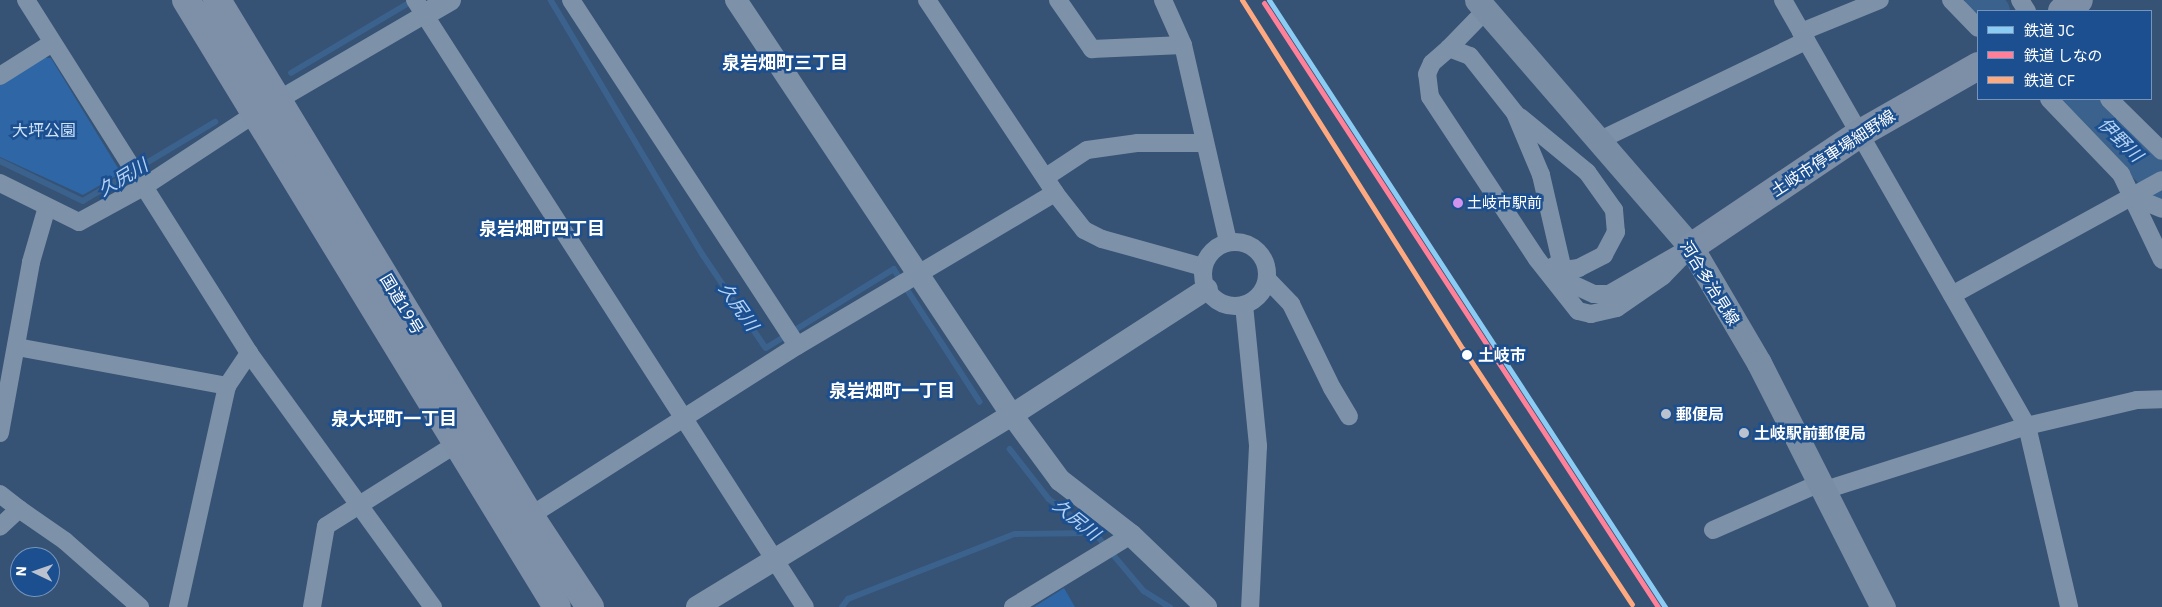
<!DOCTYPE html>
<html>
<head>
<meta charset="utf-8">
<style>
  body { margin:0 }
  #map { position:relative; width:2162px; height:607px; overflow:hidden; background:#365274; font-family:"IBM Plex Sans","Noto Sans JP",sans-serif }
  div>[style] { position:absolute }
  .green>* { inset:0; background:#2f66a5 }
  .stream>* { height:5.5px; margin:-2.75px; padding:0 2.75px; transform-origin:2.75px; border-radius:2.75px; background:#3b618d }
  .river>* { height:35px; margin:-17.5px; padding:0 17.5px; transform-origin:17.5px; border-radius:17.5px; background:#3b618d }
  .minor>* { height:18px; margin:-9px; padding:0 9px; transform-origin:9px; border-radius:9px; background:#7d92a8 }
  .minor>.ring { margin:-9px; padding:0; box-sizing:content-box; background:none; border:18px solid #7d92a8; border-radius:50% }
  .tertiary>* { height:22px; margin:-11px; padding:0 11px; transform-origin:11px; border-radius:11px; background:#7d92a8 }
  .secondary>* { height:25px; margin:-12.5px; padding:0 12.5px; transform-origin:12.5px; border-radius:12.5px; background:#798da4 }
  .primary>* { height:28px; margin:-14px; padding:0 14px; transform-origin:14px; border-radius:14px; background:#7d8ea7 }
  .trunk>* { height:28px; margin:-14px; padding:0 14px; transform-origin:14px; border-radius:14px; background:#7e90a7 }
  .rail-1>* { height:5px; margin:-2.5px; padding:0 2.5px; transform-origin:2.5px; border-radius:2.5px; background:#8accf4 }
  .rail-2>* { height:5px; margin:-2.5px; padding:0 2.5px; transform-origin:2.5px; border-radius:2.5px; background:#ff8098 }
  .rail-3>* { height:5px; margin:-2.5px; padding:0 2.5px; transform-origin:2.5px; border-radius:2.5px; background:#ffa980 }
  .dots>* { width:14px; height:14px; translate:-50% -50%; box-sizing:border-box; border:2px solid #1b4f8f; border-radius:50% }
  span { translate:-50% -50%; white-space:nowrap; text-align:center; line-height:1.15; -webkit-text-stroke:5px #1b4f8f; paint-order:stroke }
  .bus-label { font-size:15px; color:#fff }
  .left { translate:0 -50%; text-align:left }
  .park-label { font-size:16px; color:#cfe3fa }
  .street-label { font-size:16px; color:#fff }
  .stop-label { font-size:16px; color:#fff; font-weight:700 }
  .poi-label { font-size:16px; color:#fff; font-weight:700 }
  .neighbourhood-label { font-size:18px; color:#fff; font-weight:700 }
  .water-label { font-size:18px; color:#b5d3f5; font-style:italic }
  .legend { position:absolute; left:1977px; top:10px; width:175px; height:90px; box-sizing:border-box; background:#1b4f8f; border:1px solid #7695bc; margin:0; padding:6px 9px; list-style:none; font-size:15px; color:#fff }
  .legend li { display:flex; align-items:center; gap:10px; height:25px }
  .legend b { width:25px; border:1px solid #7695bc }
  .north { position:absolute; left:10px; top:547px; width:50px; height:50px; box-sizing:border-box; background:#1b4f8f; border:1px solid #7695bc; border-radius:50%; rotate:273deg; font-size:14px; font-weight:700; line-height:20px; text-align:center; color:#fff }
  .north::after { content:''; display:block; margin:auto; width:18px; height:22px; background:#b9c2ce; clip-path:polygon(50% 0,100% 100%,50% 72%,0 100%) }
</style>
</head>
<body>
<div id="map">
  <div class="green">
    <i style="clip-path:polygon(41px 58px,51px 58px,121px 173px,83px 195px,0 157px,0 83px)"></i>
    <i style="clip-path:polygon(1064px 588px,1075px 607px,1034px 607px)"></i>
  </div>
  <div class="stream">
    <i style="left:551px;top:0;width:297px;rotate:59.2deg"></i>
    <i style="left:703px;top:255px;width:112px;rotate:55.9deg"></i>
    <i style="left:766px;top:348px;width:150px;rotate:-31.7deg"></i>
    <i style="left:894px;top:269px;width:158px;rotate:57.1deg"></i>
    <i style="left:291px;top:73px;width:143px;rotate:-30.7deg"></i>
    <i style="left:0;top:161px;width:92px;rotate:25.7deg"></i>
    <i style="left:83px;top:201px;width:154px;rotate:-30.9deg"></i>
    <i style="left:1010px;top:449px;width:63px;rotate:52deg"></i>
    <i style="left:1049px;top:499px;width:57px;rotate:36.5deg"></i>
    <i style="left:1095px;top:533px;width:76px;rotate:49.8deg"></i>
    <i style="left:1144px;top:591px;width:31px;rotate:32deg"></i>
    <i style="left:842px;top:607px;width:10px;rotate:-53deg"></i>
    <i style="left:848px;top:599px;width:179px;rotate:-21.3deg"></i>
    <i style="left:1015px;top:534px;width:80px;rotate:-0.7deg"></i>
  </div>
  <div class="river">
    <i style="left:1982px;top:0;width:15px;rotate:48deg"></i>
    <i style="left:2079px;top:99px;width:117px;rotate:45deg"></i>
  </div>
  <div class="minor">
    <i style="left:26px;top:0;width:418px;rotate:57.7deg"></i>
    <i style="left:249px;top:353px;width:314px;rotate:54.1deg"></i>
    <i style="left:415px;top:0;width:721px;rotate:57.28deg"></i>
    <i style="left:571px;top:0;width:413px;rotate:56.8deg"></i>
    <i style="left:927px;top:0;width:232px;rotate:56.4deg"></i>
    <i style="left:1055px;top:193px;width:47px;rotate:51.9deg"></i>
    <i style="left:1084px;top:230px;width:20px;rotate:27deg"></i>
    <i style="left:1102px;top:239px;width:105px;rotate:15.5deg"></i>
    <i style="left:1058px;top:0;width:60px;rotate:55.2deg"></i>
    <i style="left:1092px;top:49px;width:91px;rotate:-2.5deg"></i>
    <i style="left:1163px;top:0;width:49px;rotate:66deg"></i>
    <i style="left:1183px;top:45px;width:202px;rotate:77.1deg"></i>
    <i style="left:1783px;top:0;width:491px;rotate:60.2deg"></i>
    <i style="left:2027px;top:426px;width:186px;rotate:76.9deg"></i>
    <i style="left:1951px;top:0;width:39px;rotate:46deg"></i>
    <i style="left:2020px;top:0;width:13px;rotate:58deg"></i>
    <i style="left:1801px;top:32px;width:85px;rotate:-22.1deg"></i>
    <i style="left:1449px;top:48px;width:22px;rotate:21deg"></i>
    <i style="left:1470px;top:56px;width:73px;rotate:51.7deg"></i>
    <i style="left:1515px;top:113px;width:67px;rotate:67.2deg"></i>
    <i style="left:1541px;top:175px;width:98px;rotate:77deg"></i>
    <i style="left:1563px;top:270px;width:15px;rotate:62deg"></i>
    <i style="left:1570px;top:283px;width:26px;rotate:25deg"></i>
    <i style="left:1594px;top:294px;width:15px"></i>
    <i style="left:1609px;top:294px;width:95px;rotate:-29.8deg"></i>
    <i style="left:1691px;top:247px;width:40px;rotate:134deg"></i>
    <i style="left:1663px;top:276px;width:56px;rotate:145.2deg"></i>
    <i style="left:1617px;top:308px;width:27px;rotate:167deg"></i>
    <i style="left:1591px;top:314px;width:13px;rotate:-167deg"></i>
    <i style="left:1578px;top:311px;width:66px;rotate:-128.3deg"></i>
    <i style="left:1537px;top:259px;width:194px;rotate:-123.4deg"></i>
    <i style="left:1430px;top:97px;width:23px;rotate:-97deg"></i>
    <i style="left:1427px;top:74px;width:12px;rotate:-66deg"></i>
    <i style="left:1432px;top:63px;width:23px;rotate:-41deg"></i>
    <i style="left:1449px;top:48px;width:53px;rotate:-45.8deg"></i>
    <i style="left:0;top:76px;width:62px;rotate:-32.4deg"></i>
    <i style="left:2049px;top:99px;width:104px;rotate:46.2deg"></i>
    <i style="left:2121px;top:174px;width:95px;rotate:64.5deg"></i>
    <i style="left:2109px;top:99px;width:74px;rotate:44.5deg"></i>
    <i style="left:1520px;top:117px;width:87px;rotate:39.4deg"></i>
    <i style="left:1587px;top:172px;width:47px;rotate:54.6deg"></i>
    <i style="left:1614px;top:210px;width:22px;rotate:85deg"></i>
    <i style="left:1616px;top:232px;width:26px;rotate:118deg"></i>
    <i style="left:1604px;top:255px;width:28px;rotate:153deg"></i>
    <i style="left:1579px;top:268px;width:16px;rotate:173deg"></i>
    <i style="left:1563px;top:270px;width:10px;rotate:-156deg"></i>
    <i style="left:1600px;top:140px;width:229px;rotate:-25.7deg"></i>
    <i style="left:1046px;top:177px;width:49px;rotate:-33.4deg"></i>
    <i style="left:1087px;top:150px;width:50px;rotate:-8deg"></i>
    <i style="left:1137px;top:143px;width:67px"></i>
    <i style="left:0;top:183px;width:88px;rotate:26.3deg"></i>
    <i style="left:79px;top:222px;width:75px;rotate:-28.6deg"></i>
    <i style="left:145px;top:186px;width:133px;rotate:-33.3deg"></i>
    <i style="left:256px;top:113px;width:194px;rotate:-30.3deg"></i>
    <i style="left:2133px;top:197px;width:31px;rotate:22deg"></i>
    <i class="ring" style="left:1203px;top:242px;width:46px;height:46px"></i>
    <i style="left:1267px;top:279px;width:35px;rotate:46deg"></i>
    <i style="left:1291px;top:304px;width:93px;rotate:64deg"></i>
    <i style="left:1332px;top:388px;width:33px;rotate:59deg"></i>
    <i style="left:1952px;top:295px;width:239px;rotate:-28.7deg"></i>
    <i style="left:1244px;top:305px;width:142px;rotate:84.3deg"></i>
    <i style="left:1258px;top:446px;width:161px;rotate:92.8deg"></i>
    <i style="left:17px;top:347px;width:214px;rotate:10.5deg"></i>
    <i style="left:0;top:433px;width:174px;rotate:-79.7deg"></i>
    <i style="left:31px;top:262px;width:57px;rotate:-73.8deg"></i>
    <i style="left:1825px;top:490px;width:212px;rotate:-17.6deg"></i>
    <i style="left:2027px;top:426px;width:113px;rotate:-13.3deg"></i>
    <i style="left:2137px;top:400px;width:25px;rotate:-2deg"></i>
    <i style="left:0;top:494px;width:24px;rotate:38deg"></i>
    <i style="left:19px;top:509px;width:26px;rotate:137deg"></i>
    <i style="left:19px;top:509px;width:56px;rotate:34.8deg"></i>
    <i style="left:65px;top:541px;width:100px;rotate:41.3deg"></i>
    <i style="left:530px;top:516px;width:317px;rotate:-32.5deg"></i>
    <i style="left:797px;top:346px;width:300px;rotate:-30.7deg"></i>
    <i style="left:1713px;top:530px;width:117px;rotate:-23.7deg"></i>
    <i style="left:178px;top:607px;width:226px;rotate:-77.5deg"></i>
    <i style="left:227px;top:386px;width:40px;rotate:-56deg"></i>
    <i style="left:312px;top:607px;width:82px;rotate:-80.2deg"></i>
    <i style="left:326px;top:526px;width:154px;rotate:-32.2deg"></i>
    <i style="left:1013px;top:607px;width:138px;rotate:-31.4deg"></i>
  </div>
  <div class="tertiary">
    <i style="left:736px;top:0;width:498px;rotate:56.4deg"></i>
    <i style="left:1012px;top:415px;width:81px;rotate:53.6deg"></i>
    <i style="left:1060px;top:480px;width:90px;rotate:37.8deg"></i>
    <i style="left:1131px;top:535px;width:104px;rotate:43.8deg"></i>
    <i style="left:424px;top:15px;width:30px;rotate:-30deg"></i>
    <i style="left:697px;top:607px;width:369px;rotate:-31.4deg"></i>
    <i style="left:1012px;top:415px;width:232px;rotate:-32.9deg"></i>
  </div>
  <div class="secondary">
    <i style="left:1477px;top:0;width:327px;rotate:49.1deg"></i>
    <i style="left:1691px;top:247px;width:134px;rotate:59.6deg"></i>
    <i style="left:1759px;top:363px;width:274px;rotate:63.1deg"></i>
  </div>
  <div class="primary">
    <i style="left:2062px;top:11px;width:20px;rotate:-33deg"></i>
    <i style="left:1691px;top:247px;width:202px;rotate:-33.9deg"></i>
    <i style="left:1859px;top:134px;width:137px;rotate:-29.7deg"></i>
  </div>
  <div class="trunk">
    <i style="left:186px;top:0;width:711px;rotate:58.57deg"></i>
    <i style="left:217px;top:0;width:604px;rotate:58.76deg"></i>
    <i style="left:530px;top:516px;width:109px;rotate:56.6deg"></i>
  </div>
  <div class="rail-1">
    <i style="left:1269px;top:0;width:725px;rotate:56.88deg"></i>
  </div>
  <div class="rail-2">
    <i style="left:1264px;top:3px;width:721px;rotate:56.88deg"></i>
  </div>
  <div class="rail-3">
    <i style="left:1242px;top:0;width:413px;rotate:57.7deg"></i>
    <i style="left:1463px;top:349px;width:306px;rotate:56.5deg"></i>
  </div>
  <div class="dots">
    <i style="left:1458px;top:203px;background:#d193ec"></i>
    <i style="left:1467px;top:355px;background:#fff"></i>
    <i style="left:1666px;top:414px;background:#b9c2ce"></i>
    <i style="left:1744px;top:433px;background:#b9c2ce"></i>
  </div>
  <div class="bus-label">
    <span class="left" style="left:1467px;top:203px">土岐市駅前</span>
  </div>
  <div class="park-label">
    <span style="left:44px;top:130px">大坪公園</span>
  </div>
  <div class="street-label">
    <span style="left:1833px;top:153px;rotate:-33deg">土岐市停車場細野線</span>
    <span style="left:1710px;top:283px;rotate:58deg">河合多治見線</span>
    <span style="left:402px;top:304px;rotate:59deg">国道19号</span>
  </div>
  <div class="stop-label">
    <span class="left" style="left:1478px;top:355px">土岐市</span>
  </div>
  <div class="poi-label">
    <span class="left" style="left:1676px;top:414px">郵便局</span>
    <span class="left" style="left:1754px;top:433px">土岐駅前郵便局</span>
  </div>
  <div class="neighbourhood-label">
    <span style="left:785px;top:63px">泉岩畑町三丁目</span>
    <span style="left:542px;top:229px">泉岩畑町四丁目</span>
    <span style="left:892px;top:391px">泉岩畑町一丁目</span>
    <span style="left:394px;top:419px">泉大坪町一丁目</span>
  </div>
  <div class="water-label">
    <span style="left:2120px;top:140px;rotate:45deg">伊野川</span>
    <span style="left:123px;top:178px;rotate:-31deg">久尻川</span>
    <span style="left:738px;top:307px;rotate:55deg">久尻川</span>
    <span style="left:1076px;top:520px;rotate:39deg">久尻川</span>
  </div>
  <ul class="legend">
  <li><b style="height:6px;background:#8accf4"></b>鉄道 JC</li>
  <li><b style="height:6px;background:#ff8098"></b>鉄道 しなの</li>
  <li><b style="height:6px;background:#ffa980"></b>鉄道 CF</li>
  </ul>
  <div class="north">N</div>
</div>
</body>
</html>
